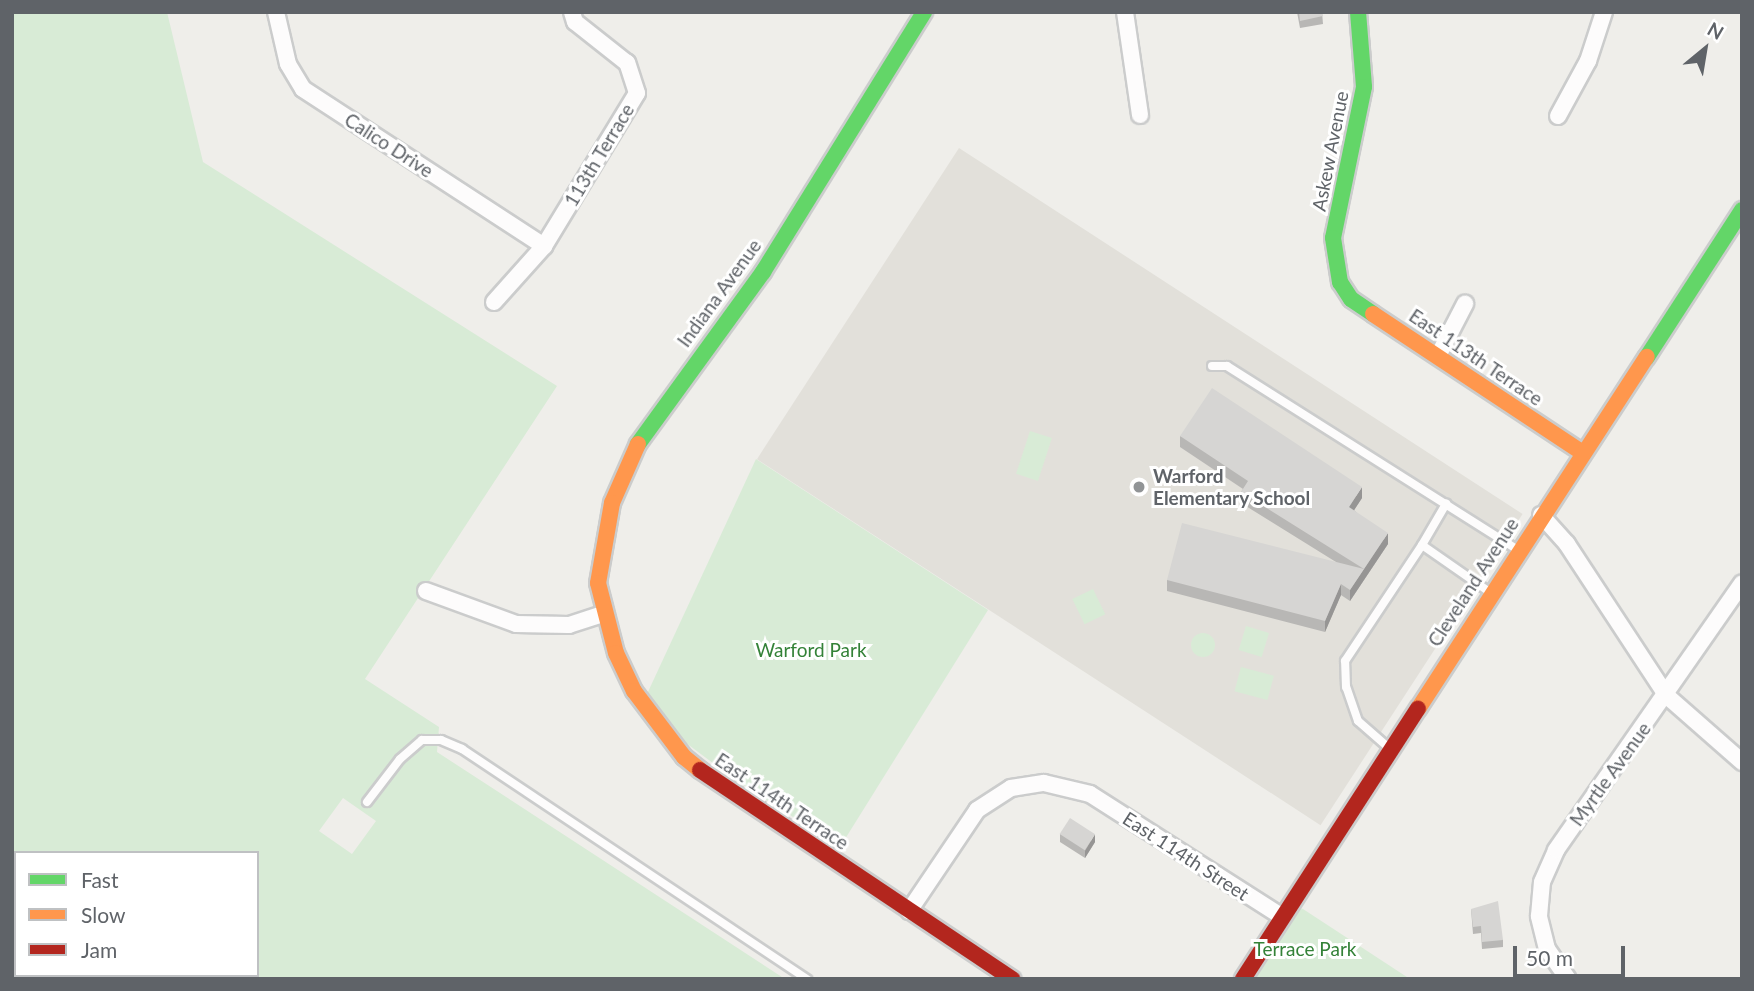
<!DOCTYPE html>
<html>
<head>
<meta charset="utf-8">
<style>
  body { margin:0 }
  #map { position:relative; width:1754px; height:991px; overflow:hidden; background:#efeeea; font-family:Lato,sans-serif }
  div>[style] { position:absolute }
  .education>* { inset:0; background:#e2e0da; transform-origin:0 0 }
  .green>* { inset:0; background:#d8ebd6; transform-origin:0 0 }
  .round { border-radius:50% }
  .roads { filter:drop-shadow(2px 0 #cbcccc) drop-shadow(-2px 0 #cbcccc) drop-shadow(0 2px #cbcccc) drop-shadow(0 -2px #cbcccc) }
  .lane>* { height:8px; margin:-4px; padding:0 4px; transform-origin:4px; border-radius:4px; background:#fdfcfc }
  .street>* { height:16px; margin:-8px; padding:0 8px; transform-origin:8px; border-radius:8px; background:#fdfcfc }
  .fast>* { height:16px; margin:-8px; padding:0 8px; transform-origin:8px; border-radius:8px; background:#63d668 }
  .slow>* { height:16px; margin:-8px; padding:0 8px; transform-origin:8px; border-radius:8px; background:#ff974d }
  .jam>* { height:16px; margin:-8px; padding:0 8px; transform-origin:8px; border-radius:8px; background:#b3261e }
  .wall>* { inset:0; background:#b8b7b5 }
  .shaded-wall>* { inset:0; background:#969594 }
  .building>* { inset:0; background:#d6d5d3; transform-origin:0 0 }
  .dots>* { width:19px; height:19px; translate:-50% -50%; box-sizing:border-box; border:4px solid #fff; border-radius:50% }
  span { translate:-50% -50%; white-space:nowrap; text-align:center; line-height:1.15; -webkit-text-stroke:6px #fff; paint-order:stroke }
  .street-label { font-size:19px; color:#5f6368 }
  .poi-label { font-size:19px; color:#5f6368; font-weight:700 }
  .left { translate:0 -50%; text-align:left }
  .park-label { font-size:19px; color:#348238 }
  .frame { position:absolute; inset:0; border:14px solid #5f6368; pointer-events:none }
  .legend { position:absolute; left:14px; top:851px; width:245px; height:126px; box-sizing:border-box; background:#fff; border:2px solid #bfc1c3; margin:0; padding:9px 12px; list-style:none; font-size:21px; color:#5f6368 }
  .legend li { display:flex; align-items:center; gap:14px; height:35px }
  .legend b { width:35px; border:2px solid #bfc1c3 }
  .north { position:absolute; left:1670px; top:14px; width:70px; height:70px; -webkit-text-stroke:5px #fff; paint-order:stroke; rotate:30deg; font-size:19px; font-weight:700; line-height:28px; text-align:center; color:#5f6368 }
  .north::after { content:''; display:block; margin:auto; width:24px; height:32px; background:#5f6368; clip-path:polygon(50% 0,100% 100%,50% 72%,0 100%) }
  .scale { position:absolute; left:1513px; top:946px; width:112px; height:32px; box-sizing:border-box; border:4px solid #5f6368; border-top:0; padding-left:9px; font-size:21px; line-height:24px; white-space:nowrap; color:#5f6368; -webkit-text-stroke:5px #fff; paint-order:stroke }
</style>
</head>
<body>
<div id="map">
  <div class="education">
    <i style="left:959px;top:148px;width:672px;height:371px;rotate:33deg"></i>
  </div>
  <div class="green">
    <i style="clip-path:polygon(evenodd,12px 12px,167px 12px,203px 162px,557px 386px,365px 679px,439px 727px,437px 752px,785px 979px,12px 979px,12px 12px,343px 798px,376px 821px,352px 854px,319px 831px,343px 798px,12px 12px,16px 853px,257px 853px,257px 975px,16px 975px,16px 853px)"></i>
    <i style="left:1030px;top:431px;width:23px;height:45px;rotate:18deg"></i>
    <i style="clip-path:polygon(756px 459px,988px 610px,840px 847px,737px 781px,678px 737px,647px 694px)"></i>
    <i style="left:1093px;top:589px;width:28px;height:23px;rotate:64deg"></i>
    <i style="left:1246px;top:626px;width:24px;height:25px;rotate:17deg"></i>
    <i class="round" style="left:1191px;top:633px;width:24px;height:24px"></i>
    <i style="left:1241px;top:667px;width:34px;height:25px;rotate:15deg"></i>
    <i style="clip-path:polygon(1296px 907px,1303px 909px,1410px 979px,1249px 979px)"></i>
  </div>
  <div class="roads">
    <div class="lane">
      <i style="left:1212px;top:366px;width:15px"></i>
      <i style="left:1227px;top:366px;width:344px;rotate:32.3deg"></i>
      <i style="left:1422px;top:545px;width:48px;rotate:-59.7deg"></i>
      <i style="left:1389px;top:748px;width:41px;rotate:-138.9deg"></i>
      <i style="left:1358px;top:721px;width:36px;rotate:-109deg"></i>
      <i style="left:1346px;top:687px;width:26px;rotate:-92deg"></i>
      <i style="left:1345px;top:661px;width:139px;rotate:-56.4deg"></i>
      <i style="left:1422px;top:545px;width:84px;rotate:34.8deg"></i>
      <i style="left:367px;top:802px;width:54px;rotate:-52.5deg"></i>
      <i style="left:400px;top:759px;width:29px;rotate:-41deg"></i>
      <i style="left:422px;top:740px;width:19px"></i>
      <i style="left:441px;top:740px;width:23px;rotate:23deg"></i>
      <i style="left:462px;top:749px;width:415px;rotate:33.7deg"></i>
    </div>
    <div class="street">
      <i style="left:276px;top:12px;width:53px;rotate:77deg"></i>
      <i style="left:288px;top:64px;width:29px;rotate:59deg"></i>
      <i style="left:303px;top:89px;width:288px;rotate:33.1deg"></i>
      <i style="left:1125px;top:12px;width:104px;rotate:81.7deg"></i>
      <i style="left:1558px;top:116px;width:63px;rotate:-61.4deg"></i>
      <i style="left:1588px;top:61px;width:52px;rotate:-71.9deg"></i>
      <i style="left:494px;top:302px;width:75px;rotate:-48.2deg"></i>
      <i style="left:544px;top:246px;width:179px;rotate:-58.7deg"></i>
      <i style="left:637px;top:93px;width:32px;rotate:-108deg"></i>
      <i style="left:627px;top:63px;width:66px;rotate:-141.7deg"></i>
      <i style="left:575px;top:22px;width:10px;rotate:-107deg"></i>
      <i style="left:1438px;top:356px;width:59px;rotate:-62.6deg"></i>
      <i style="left:1541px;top:515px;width:39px;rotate:48deg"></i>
      <i style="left:1567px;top:544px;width:182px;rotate:56.7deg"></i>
      <i style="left:1667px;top:696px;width:100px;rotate:41.3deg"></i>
      <i style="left:426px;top:591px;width:96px;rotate:20.1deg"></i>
      <i style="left:516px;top:624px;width:53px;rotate:1.1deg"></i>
      <i style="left:569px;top:625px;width:36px;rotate:-18deg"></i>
      <i style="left:909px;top:911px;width:122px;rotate:-56deg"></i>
      <i style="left:977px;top:810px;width:40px;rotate:-32.9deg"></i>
      <i style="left:1011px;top:788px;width:33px;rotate:-9deg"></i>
      <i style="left:1044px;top:783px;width:47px;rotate:13.4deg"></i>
      <i style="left:1090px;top:794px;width:228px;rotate:32.6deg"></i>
      <i style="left:1568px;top:979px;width:37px;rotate:-125deg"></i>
      <i style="left:1547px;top:949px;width:34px;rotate:-104deg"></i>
      <i style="left:1539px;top:916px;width:34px;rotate:-85deg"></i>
      <i style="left:1542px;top:882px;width:35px;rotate:-66deg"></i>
      <i style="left:1556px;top:850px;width:325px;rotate:-55.1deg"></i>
    </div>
    <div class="fast">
      <i style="left:1358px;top:12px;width:75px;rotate:85.4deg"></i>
      <i style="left:1364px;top:87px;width:154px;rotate:101.6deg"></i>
      <i style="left:1333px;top:238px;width:45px;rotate:81deg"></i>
      <i style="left:1340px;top:282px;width:20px;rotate:57deg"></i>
      <i style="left:1351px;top:299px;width:27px;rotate:34deg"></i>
      <i style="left:1647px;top:357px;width:175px;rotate:-57.1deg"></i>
      <i style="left:638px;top:444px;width:213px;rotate:-54deg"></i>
      <i style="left:763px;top:272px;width:306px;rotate:-58.2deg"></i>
    </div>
    <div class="slow">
      <i style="left:1373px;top:314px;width:252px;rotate:33.5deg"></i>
      <i style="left:638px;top:444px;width:64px;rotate:113.8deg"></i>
      <i style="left:612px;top:503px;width:81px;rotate:99.9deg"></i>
      <i style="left:598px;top:583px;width:72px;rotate:75.6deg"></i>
      <i style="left:616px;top:653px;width:42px;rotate:64.7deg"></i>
      <i style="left:634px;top:691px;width:83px;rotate:52.9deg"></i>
      <i style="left:684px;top:757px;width:21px;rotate:39deg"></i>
      <i style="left:1418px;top:709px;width:420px;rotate:-57deg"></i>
    </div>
    <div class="jam">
      <i style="left:700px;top:770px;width:376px;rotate:33.8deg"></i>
      <i style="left:1243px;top:979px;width:322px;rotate:-57.1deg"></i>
    </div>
  </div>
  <div class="wall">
    <i style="clip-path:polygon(1297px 12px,1322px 12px,1323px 24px,1300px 28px)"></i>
    <i style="clip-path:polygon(1180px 436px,1362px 498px,1354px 510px,1388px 544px,1350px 601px,1341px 595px,1325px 632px,1167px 591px,1167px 580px,1336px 562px,1241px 503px,1241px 492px,1243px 489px,1180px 447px)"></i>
    <i style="clip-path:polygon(1060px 834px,1095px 842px,1085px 858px,1060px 842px)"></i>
    <i style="clip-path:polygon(1471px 909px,1503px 940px,1503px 947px,1482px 949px,1481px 933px,1473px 934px)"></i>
  </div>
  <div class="shaded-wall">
    <i style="clip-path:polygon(1362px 487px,1362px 498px,1349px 518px,1349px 507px)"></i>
    <i style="clip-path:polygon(1388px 533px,1388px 544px,1364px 580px,1364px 569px)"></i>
    <i style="clip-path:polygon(1364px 569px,1364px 580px,1350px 601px,1350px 590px)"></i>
    <i style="clip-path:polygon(1341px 584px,1341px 595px,1325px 632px,1325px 621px)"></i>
    <i style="clip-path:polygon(1095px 834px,1095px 842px,1085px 858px,1085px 851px)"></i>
  </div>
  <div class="building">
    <i style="clip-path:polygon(1299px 12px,1322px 12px,1323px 16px,1300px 21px)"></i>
    <i style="clip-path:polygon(1212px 388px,1362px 487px,1349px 507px,1388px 533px,1364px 569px,1241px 492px,1248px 481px,1180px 436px)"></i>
    <i style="clip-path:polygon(1182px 523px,1364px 569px,1350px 590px,1341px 584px,1325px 621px,1167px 580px)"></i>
    <i style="left:1070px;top:818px;width:30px;height:19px;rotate:33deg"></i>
    <i style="clip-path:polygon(1498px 901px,1503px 940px,1482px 942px,1481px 926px,1473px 927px,1471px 909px)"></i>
  </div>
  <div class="dots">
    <i style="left:1139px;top:487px;background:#919496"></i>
  </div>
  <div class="street-label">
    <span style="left:389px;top:145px;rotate:33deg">Calico Drive</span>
    <span style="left:1330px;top:151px;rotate:-79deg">Askew Avenue</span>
    <span style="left:599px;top:155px;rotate:-59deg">113th Terrace</span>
    <span style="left:719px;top:293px;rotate:-54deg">Indiana Avenue</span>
    <span style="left:1476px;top:357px;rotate:34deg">East 113th Terrace</span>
    <span style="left:1473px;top:582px;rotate:-57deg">Cleveland Avenue</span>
    <span style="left:1610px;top:774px;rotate:-54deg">Myrtle Avenue</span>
    <span style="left:782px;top:801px;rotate:34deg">East 114th Terrace</span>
    <span style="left:1186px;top:856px;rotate:33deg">East 114th Street</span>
  </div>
  <div class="poi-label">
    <span class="left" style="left:1153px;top:487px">Warford<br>Elementary School</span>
  </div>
  <div class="park-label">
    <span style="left:811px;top:650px">Warford Park</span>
    <span style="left:1305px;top:949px">Terrace Park</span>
  </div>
  <div class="frame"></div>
  <ul class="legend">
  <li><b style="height:9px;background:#63d668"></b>Fast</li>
  <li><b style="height:9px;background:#ff974d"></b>Slow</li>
  <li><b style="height:9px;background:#b3261e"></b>Jam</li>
  </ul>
  <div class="north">N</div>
  <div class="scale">50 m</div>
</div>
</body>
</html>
